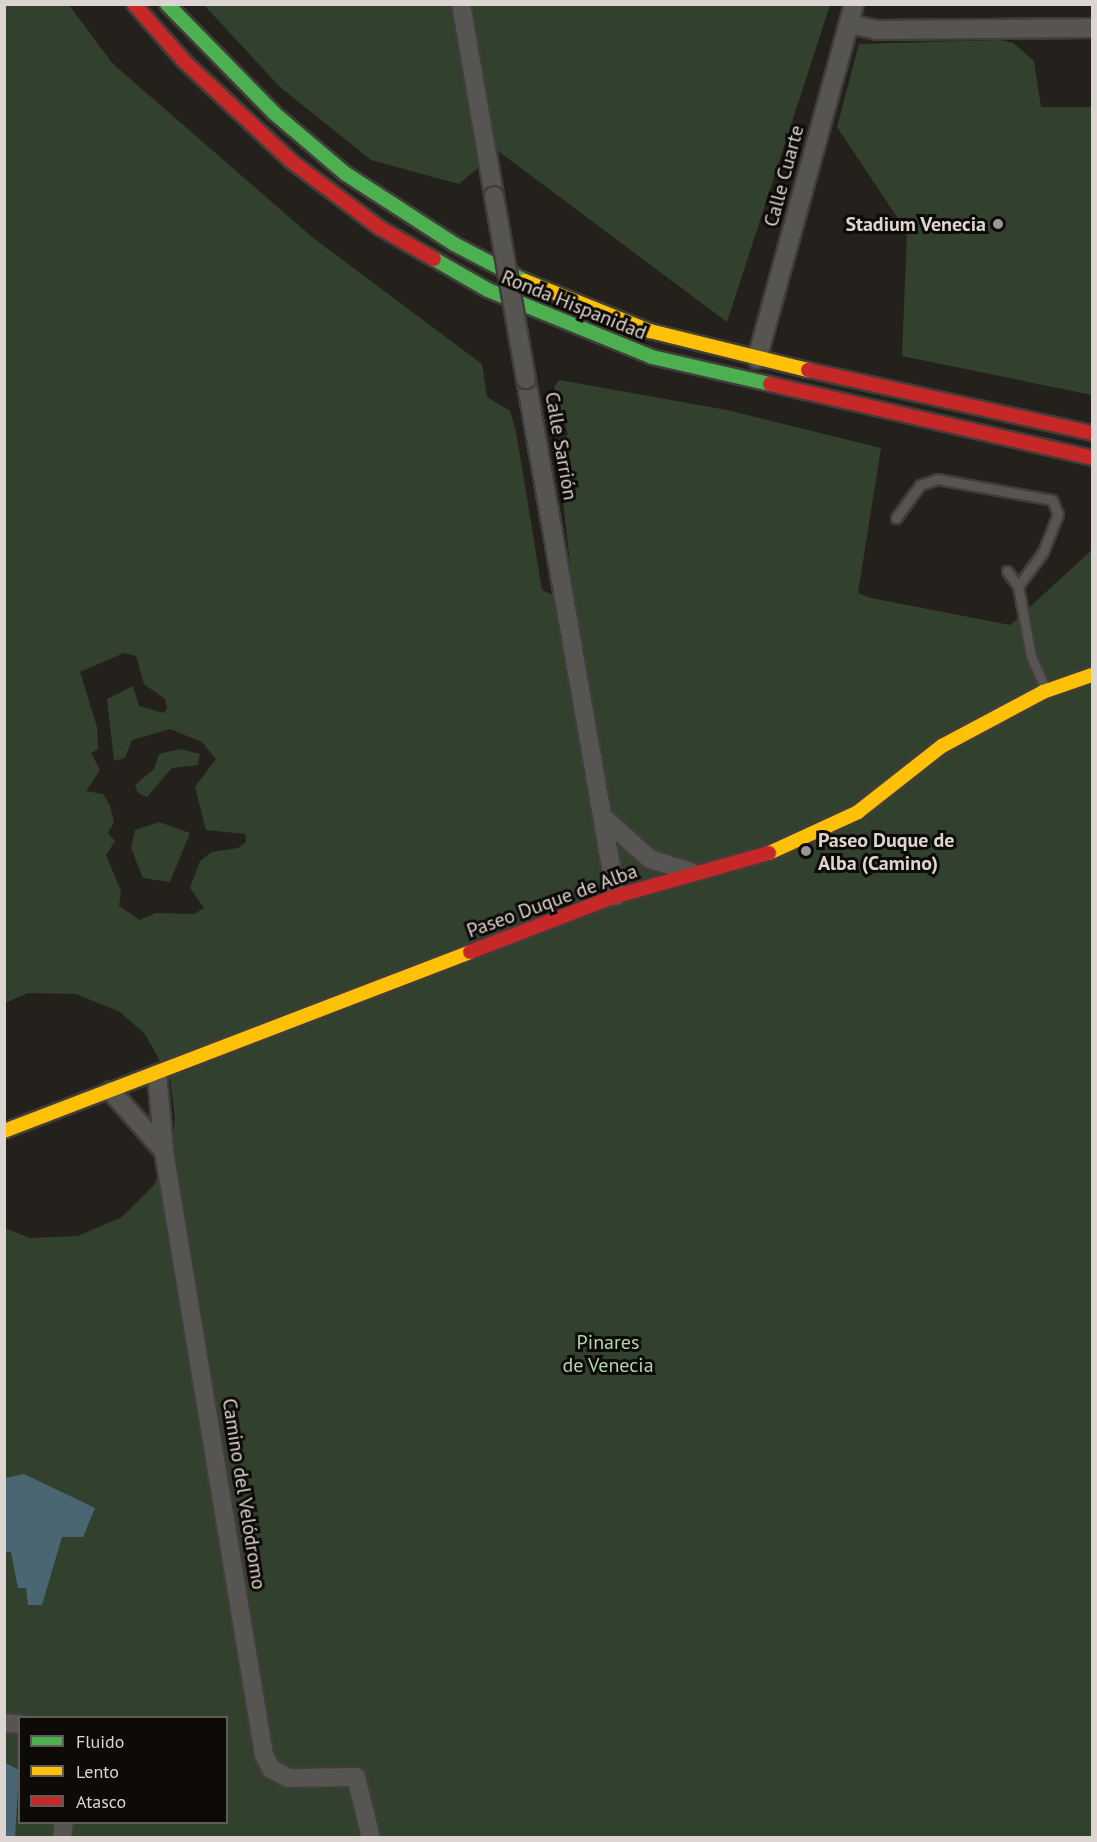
<!DOCTYPE html>
<html>
<head>
<meta charset="utf-8">
<style>
  body { margin:0 }
  #map { position:relative; width:1097px; height:1842px; overflow:hidden; background:#24201c; font-family:"PT Sans",sans-serif }
  div>[style] { position:absolute }
  .green>* { inset:0; background:#32412e }
  .water>* { inset:0; background:#4a6672 }
  .roads { filter:drop-shadow(2px 0 #413d3a) drop-shadow(-2px 0 #413d3a) drop-shadow(0 2px #413d3a) drop-shadow(0 -2px #413d3a) }
  .lane>* { height:9px; margin:-4.5px; padding:0 4.5px; transform-origin:4.5px; border-radius:4.5px; background:#575551 }
  .street>* { height:18px; margin:-9px; padding:0 9px; transform-origin:9px; border-radius:9px; background:#575551 }
  .fast>* { height:14px; margin:-7px; padding:0 7px; transform-origin:7px; border-radius:7px; background:#4caf50 }
  .slow>* { height:14px; margin:-7px; padding:0 7px; transform-origin:7px; border-radius:7px; background:#ffc107 }
  .jam>* { height:14px; margin:-7px; padding:0 7px; transform-origin:7px; border-radius:7px; background:#c62828 }
  .bridges { filter:drop-shadow(2px 0 #413d3a) drop-shadow(-2px 0 #413d3a) drop-shadow(0 2px #413d3a) drop-shadow(0 -2px #413d3a) }
  .street-bridge>* { height:18px; margin:-9px; padding:0 9px; transform-origin:9px; border-radius:9px; background:#575551 }
  .dots>* { width:16px; height:16px; translate:-50% -50%; box-sizing:border-box; border:3px solid #0e0a07; border-radius:50% }
  span { translate:-50% -50%; white-space:nowrap; text-align:center; line-height:1.15; -webkit-text-stroke:6px #0e0a07; paint-order:stroke }
  .street-label { font-size:20px; color:#dcd5d1 }
  .poi-label { font-size:20px; color:#dcd5d1; font-weight:700 }
  .right { translate:-100% -50%; text-align:right }
  .left { translate:0 -50%; text-align:left }
  .park-label { font-size:20px; color:#b2d7ab }
  .frame { position:absolute; inset:0; border:6px solid #dcd5d1; pointer-events:none }
  .legend { position:absolute; left:18px; top:1716px; width:210px; height:108px; box-sizing:border-box; background:#0e0a07; border:2px solid #605b58; margin:0; padding:8px 10px; list-style:none; font-size:18px; color:#dcd5d1 }
  .legend li { display:flex; align-items:center; gap:12px; height:30px }
  .legend b { width:30px; border:2px solid #605b58 }
</style>
</head>
<body>
<div id="map">
  <div class="green">
    <i style="clip-path:polygon(evenodd,5px 5px,69px 5px,112px 63px,312px 237px,482px 364px,487px 397px,510px 411px,516px 431px,542px 590px,560px 598px,573px 590px,556px 439px,568px 435px,554px 387px,559px 380px,727px 410px,881px 448px,858px 593px,871px 598px,1010px 625px,1092px 550px,1092px 1837px,5px 1837px,4px 1228px,30px 1238px,78px 1236px,122px 1217px,154px 1185px,172px 1144px,175px 1118px,170px 1079px,145px 1034px,120px 1012px,76px 994px,28px 993px,5px 1003px,5px 5px,124px 653px,136px 656px,144px 684px,165px 699px,167px 708px,164px 713px,139px 706px,133px 686px,107px 699px,114px 761px,125px 758px,132px 740px,170px 729px,202px 742px,216px 759px,195px 787px,206px 830px,245px 834px,246px 842px,238px 848px,212px 852px,200px 861px,190px 888px,204px 908px,194px 914px,156px 913px,140px 920px,119px 906px,121px 891px,106px 855px,115px 841px,108px 833px,114px 822px,110px 806px,103px 794px,86px 791px,100px 770px,91px 753px,98px 749px,97px 727px,80px 672px,124px 653px,5px 5px,20px 1718px,226px 1718px,226px 1822px,20px 1822px,20px 1718px)"></i>
    <i style="clip-path:polygon(204px 5px,830px 5px,727px 322px,498px 151px,459px 184px,371px 160px,280px 87px)"></i>
    <i style="clip-path:polygon(1000px 40px,1013px 43px,1034px 61px,1041px 107px,1092px 107px,1092px 395px,902px 356px,907px 232px,837px 127px,859px 44px)"></i>
    <i style="clip-path:polygon(179px 749px,200px 754px,198px 765px,172px 768px,147px 797px,138px 793px,135px 785px,154px 769px,159px 754px)"></i>
    <i style="clip-path:polygon(159px 822px,190px 833px,170px 882px,143px 878px,131px 848px,135px 830px)"></i>
  </div>
  <div class="water">
    <i style="clip-path:polygon(24px 1474px,95px 1508px,83px 1537px,62px 1537px,42px 1605px,28px 1605px,26px 1588px,18px 1588px,11px 1552px,5px 1552px,5px 1478px)"></i>
    <i style="clip-path:polygon(4px 1762px,19px 1770px,15px 1837px,5px 1837px)"></i>
  </div>
  <div class="roads">
    <div class="lane">
      <i style="left:896px;top:518px;width:41px;rotate:-54deg"></i>
      <i style="left:920px;top:485px;width:18px;rotate:-19deg"></i>
      <i style="left:937px;top:479px;width:117px;rotate:10.3deg"></i>
      <i style="left:1052px;top:500px;width:15px;rotate:67deg"></i>
      <i style="left:1058px;top:514px;width:41px;rotate:111.5deg"></i>
      <i style="left:1043px;top:552px;width:42px;rotate:126.3deg"></i>
      <i style="left:1007px;top:571px;width:19px;rotate:54deg"></i>
      <i style="left:1018px;top:586px;width:71px;rotate:79.5deg"></i>
      <i style="left:1031px;top:656px;width:37px;rotate:66deg"></i>
    </div>
    <div class="street">
      <i style="left:461px;top:4px;width:195px;rotate:80.2deg"></i>
      <i style="left:849px;top:24px;width:29px;rotate:12deg"></i>
      <i style="left:877px;top:30px;width:215px;rotate:-0.5deg"></i>
      <i style="left:757px;top:359px;width:368px;rotate:-74.7deg"></i>
      <i style="left:526px;top:379px;width:525px;rotate:80.12deg"></i>
      <i style="left:603px;top:817px;width:63px;rotate:41.8deg"></i>
      <i style="left:650px;top:859px;width:43px;rotate:17.6deg"></i>
      <i style="left:157px;top:1074px;width:77px;rotate:84.8deg"></i>
      <i style="left:164px;top:1151px;width:612px;rotate:80.6deg"></i>
      <i style="left:264px;top:1755px;width:16px;rotate:63deg"></i>
      <i style="left:271px;top:1769px;width:20px;rotate:27deg"></i>
      <i style="left:289px;top:1778px;width:67px;rotate:-0.9deg"></i>
      <i style="left:356px;top:1777px;width:63px;rotate:76.2deg"></i>
      <i style="left:111px;top:1091px;width:80px;rotate:48.5deg"></i>
      <i style="left:4px;top:1723px;width:16px;rotate:4deg"></i>
      <i style="left:62px;top:1838px;width:16px;rotate:-83deg"></i>
    </div>
    <div class="fast">
      <i style="left:167px;top:4px;width:153px;rotate:45.5deg"></i>
      <i style="left:274px;top:113px;width:94px;rotate:40.3deg"></i>
      <i style="left:346px;top:174px;width:129px;rotate:32.9deg"></i>
      <i style="left:454px;top:244px;width:80px;rotate:27.5deg"></i>
      <i style="left:434px;top:259px;width:62px;rotate:29.9deg"></i>
      <i style="left:488px;top:290px;width:177px;rotate:22.2deg"></i>
      <i style="left:652px;top:357px;width:121px;rotate:12.9deg"></i>
    </div>
    <div class="slow">
      <i style="left:525px;top:281px;width:135px;rotate:21.8deg"></i>
      <i style="left:650px;top:331px;width:163px;rotate:13.9deg"></i>
      <i style="left:769px;top:853px;width:98px;rotate:-24.7deg"></i>
      <i style="left:858px;top:812px;width:107px;rotate:-38.2deg"></i>
      <i style="left:942px;top:746px;width:115px;rotate:-28.1deg"></i>
      <i style="left:1043px;top:692px;width:52px;rotate:-19.1deg"></i>
      <i style="left:4px;top:1131px;width:499px;rotate:-21deg"></i>
    </div>
    <div class="jam">
      <i style="left:134px;top:4px;width:77px;rotate:48.7deg"></i>
      <i style="left:185px;top:62px;width:145px;rotate:43deg"></i>
      <i style="left:291px;top:161px;width:111px;rotate:37deg"></i>
      <i style="left:380px;top:228px;width:62px;rotate:29.9deg"></i>
      <i style="left:808px;top:370px;width:291px;rotate:12.5deg"></i>
      <i style="left:770px;top:384px;width:330px;rotate:12.9deg"></i>
      <i style="left:470px;top:952px;width:156px;rotate:-21deg"></i>
      <i style="left:616px;top:896px;width:159px;rotate:-15.7deg"></i>
    </div>
  </div>
  <div class="bridges">
    <div class="street-bridge">
      <i style="left:494px;top:196px;width:186px;rotate:80.1deg"></i>
    </div>
  </div>
  <div class="dots">
    <i style="left:998px;top:224px;background:#9c9692"></i>
    <i style="left:806px;top:851px;background:#9c9692"></i>
  </div>
  <div class="street-label">
    <span style="left:784px;top:176px;rotate:-75deg">Calle Cuarte</span>
    <span style="left:574px;top:305px;rotate:22deg">Ronda Hispanidad</span>
    <span style="left:561px;top:446px;rotate:80deg">Calle Sarrión</span>
    <span style="left:552px;top:901px;rotate:-20deg">Paseo Duque de Alba</span>
    <span style="left:244px;top:1494px;rotate:81deg">Camino del Velódromo</span>
  </div>
  <div class="poi-label">
    <span class="right" style="left:986px;top:224px">Stadium Venecia</span>
    <span class="left" style="left:818px;top:852px">Paseo Duque de<br>Alba (Camino)</span>
  </div>
  <div class="park-label">
    <span style="left:608px;top:1354px">Pinares<br>de Venecia</span>
  </div>
  <div class="frame"></div>
  <ul class="legend">
  <li><b style="height:8px;background:#4caf50"></b>Fluido</li>
  <li><b style="height:8px;background:#ffc107"></b>Lento</li>
  <li><b style="height:8px;background:#c62828"></b>Atasco</li>
  </ul>
</div>
</body>
</html>
